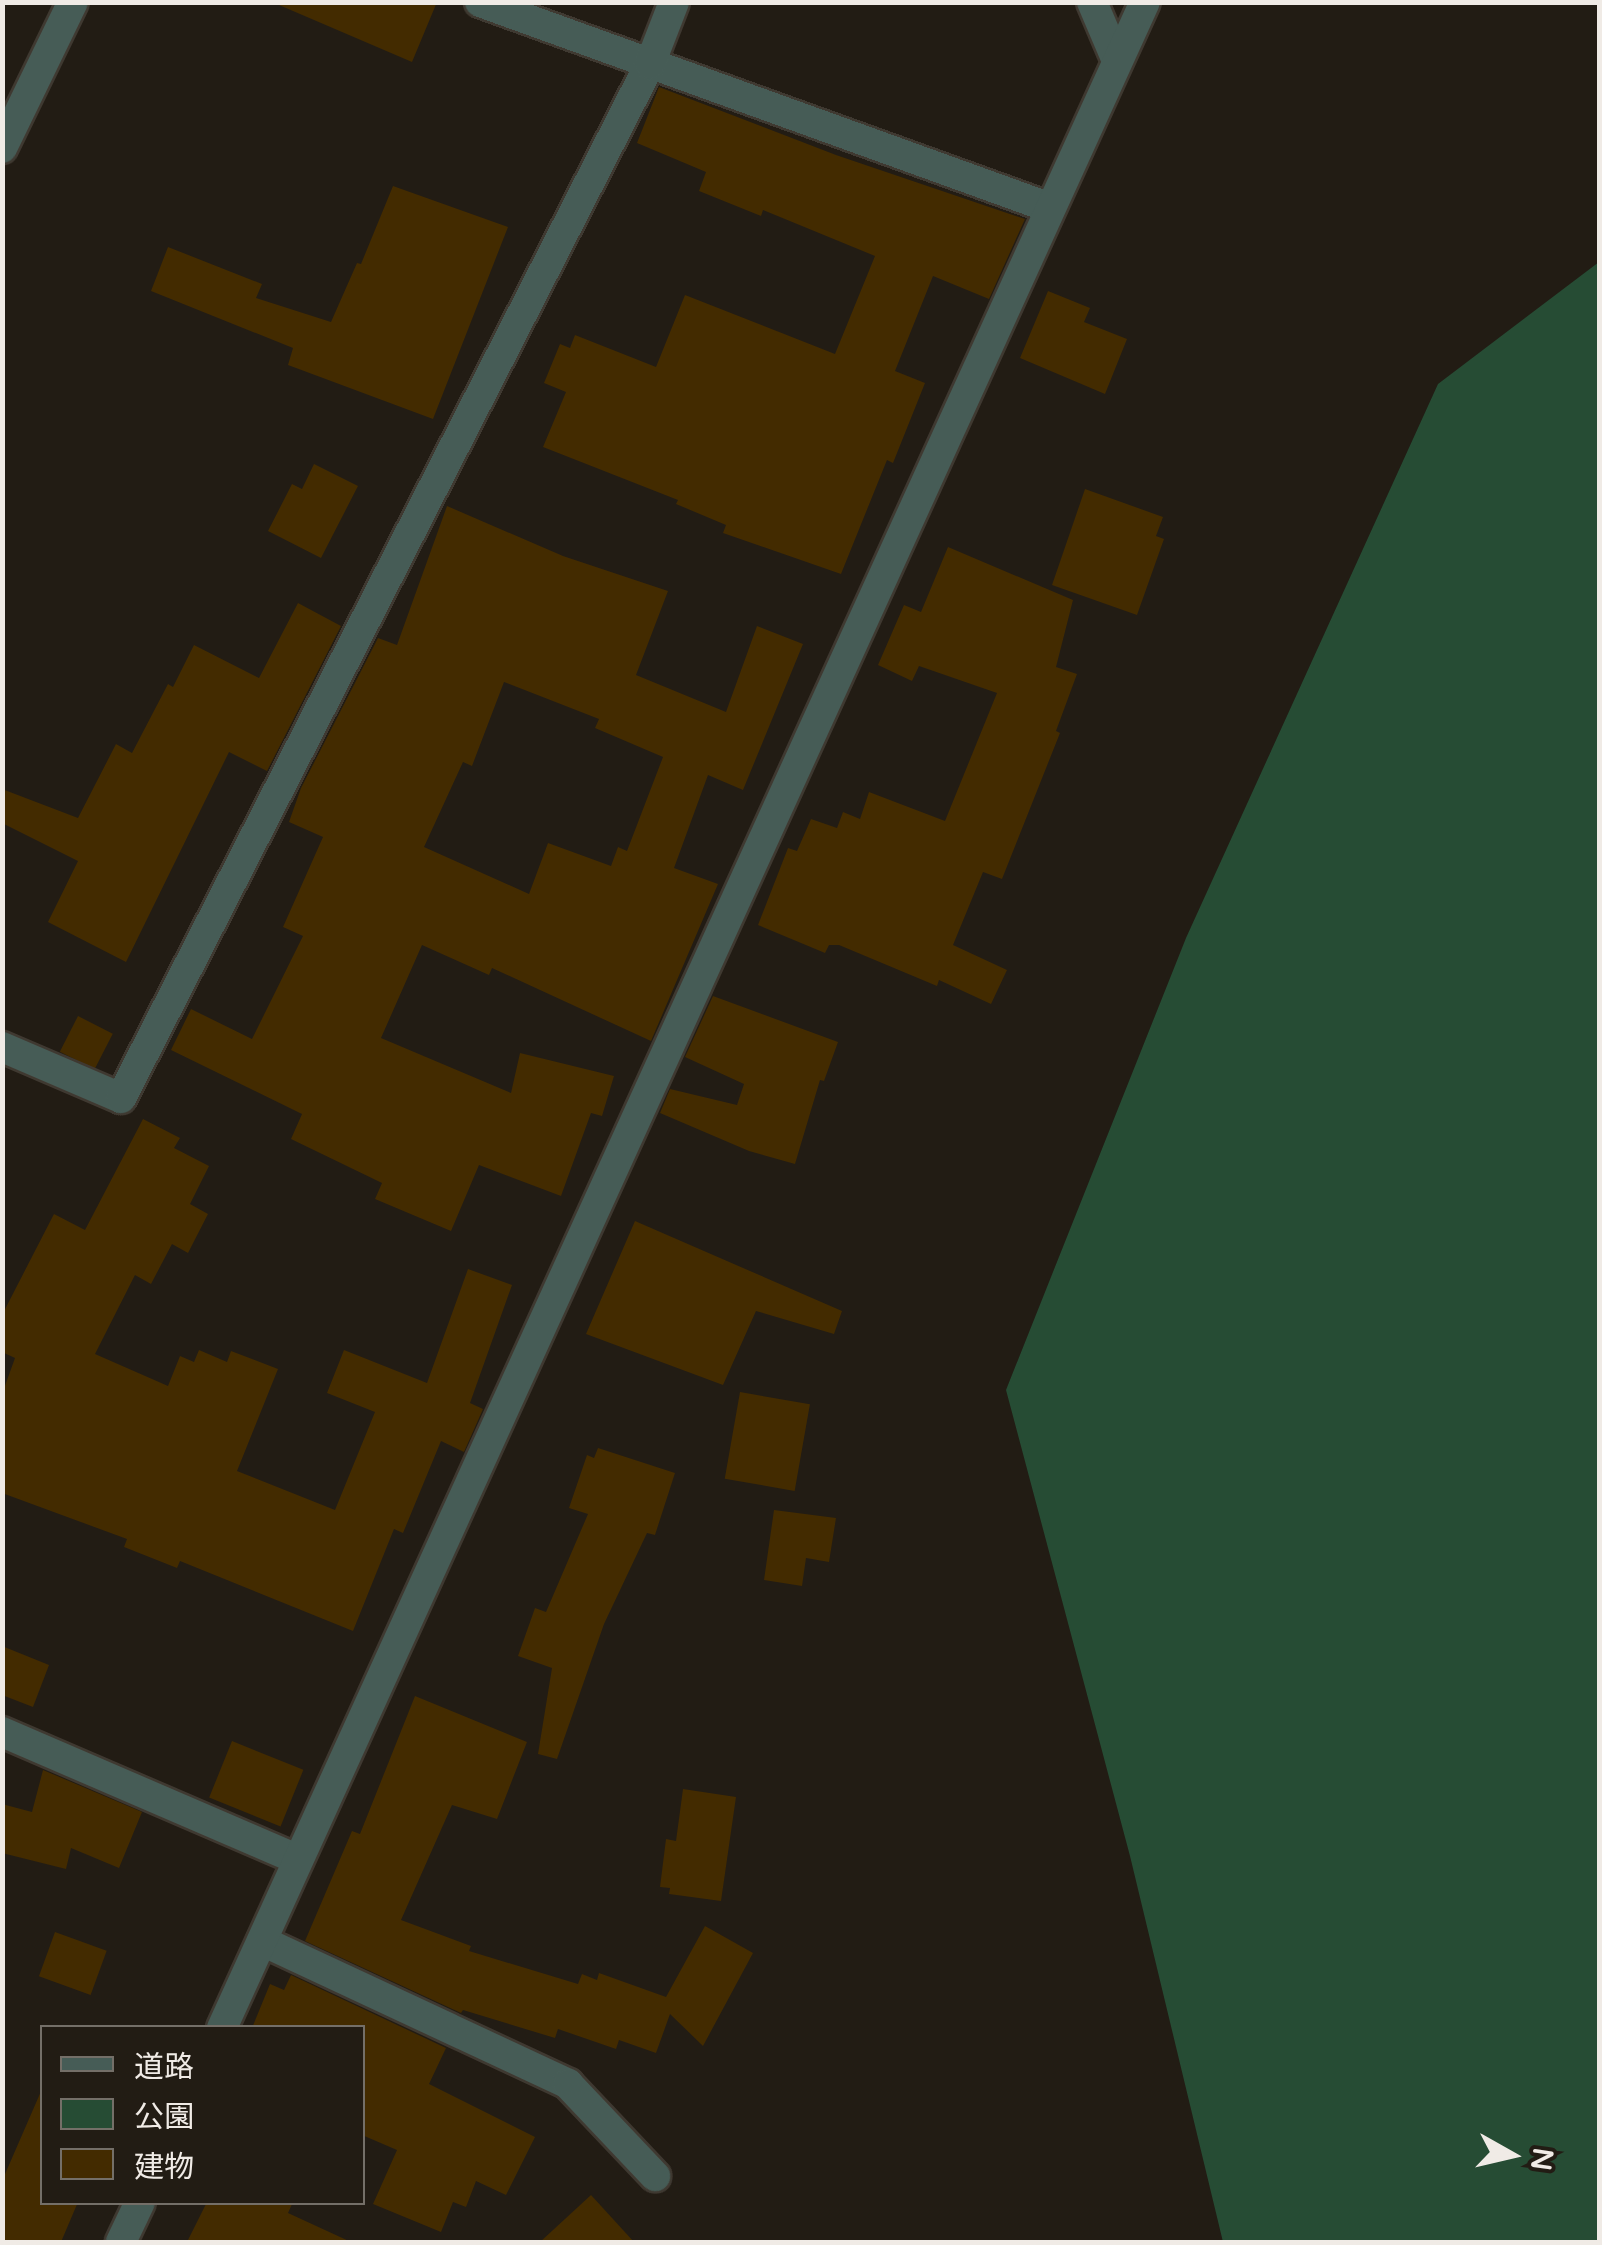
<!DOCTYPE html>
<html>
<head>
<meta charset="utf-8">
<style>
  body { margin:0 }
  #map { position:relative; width:1602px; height:2245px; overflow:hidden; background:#221c14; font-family:"Varela Round","Noto Sans JP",sans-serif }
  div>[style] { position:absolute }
  .green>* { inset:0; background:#264c34 }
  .building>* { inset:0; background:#432b00; transform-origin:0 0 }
  .roads { filter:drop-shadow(2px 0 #3f3931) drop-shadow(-2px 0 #3f3931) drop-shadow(0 2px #3f3931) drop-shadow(0 -2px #3f3931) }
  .minor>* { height:30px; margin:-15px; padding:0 15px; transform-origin:15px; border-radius:15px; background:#465c56 }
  span { translate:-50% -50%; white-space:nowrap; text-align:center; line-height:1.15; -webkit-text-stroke:8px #221c14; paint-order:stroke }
  .frame { position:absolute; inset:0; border:5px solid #f0ebe6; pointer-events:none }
  .legend { position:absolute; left:40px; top:2025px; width:325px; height:180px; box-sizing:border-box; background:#221c14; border:2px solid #746f68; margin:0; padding:12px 18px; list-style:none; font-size:30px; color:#f0ebe6 }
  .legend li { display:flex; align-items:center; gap:20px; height:50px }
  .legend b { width:50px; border:2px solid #746f68 }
  .north { position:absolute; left:1462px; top:2105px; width:100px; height:100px; -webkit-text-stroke:8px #221c14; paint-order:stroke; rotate:98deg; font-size:28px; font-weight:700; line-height:40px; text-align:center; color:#f0ebe6 }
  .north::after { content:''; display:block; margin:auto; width:35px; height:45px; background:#f0ebe6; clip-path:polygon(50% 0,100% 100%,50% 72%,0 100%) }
</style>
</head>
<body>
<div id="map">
  <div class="green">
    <i style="clip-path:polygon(1599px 262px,1599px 2242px,1223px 2242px,1130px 1856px,1006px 1390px,1186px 938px,1438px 384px)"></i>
  </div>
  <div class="building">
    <i style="clip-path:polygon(272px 2px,437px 2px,412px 62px)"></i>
    <i style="clip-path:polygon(659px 87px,836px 155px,1025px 219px,989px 299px,933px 276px,895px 371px,925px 383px,893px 463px,887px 460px,841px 574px,723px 533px,726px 525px,676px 504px,678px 500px,543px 447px,566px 392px,544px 383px,560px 344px,570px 348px,575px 335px,656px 367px,685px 295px,835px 354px,875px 256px,763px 210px,761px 216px,699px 191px,706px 172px,637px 143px)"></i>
    <i style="clip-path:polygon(393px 186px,508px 227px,433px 419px,288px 365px,293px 348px,151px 291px,168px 247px,262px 284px,256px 298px,331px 322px,357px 263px,361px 264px)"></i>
    <i style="clip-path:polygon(1048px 291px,1090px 308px,1084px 322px,1127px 339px,1105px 394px,1020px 358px)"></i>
    <i style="clip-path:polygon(314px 464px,358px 486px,321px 558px,268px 531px,292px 484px,302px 489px)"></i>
    <i style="clip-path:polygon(1085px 489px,1163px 517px,1156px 536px,1164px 539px,1137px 615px,1052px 585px)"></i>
    <i style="clip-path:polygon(evenodd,447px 506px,563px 556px,668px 591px,636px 675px,726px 712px,757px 626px,803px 644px,743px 790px,708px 775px,674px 868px,718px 884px,651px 1041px,492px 968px,489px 975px,422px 945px,381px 1038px,511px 1093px,520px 1053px,614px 1076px,602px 1116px,591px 1113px,561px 1196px,479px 1165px,451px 1231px,375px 1199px,382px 1183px,291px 1139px,302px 1114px,171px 1050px,191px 1009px,252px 1039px,303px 936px,283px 927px,323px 837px,289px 822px,301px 788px,378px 638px,397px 645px,447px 506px,504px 682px,599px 719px,595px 728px,663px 757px,627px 851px,618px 847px,611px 866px,548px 843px,529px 894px,424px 847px,463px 762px,472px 766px,504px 682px)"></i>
    <i style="clip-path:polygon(948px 547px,1073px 600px,1056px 667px,1077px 674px,1056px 731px,1060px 733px,1002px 879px,983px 872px,953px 945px,1007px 970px,991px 1004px,939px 980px,937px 986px,839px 945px,829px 945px,825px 953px,758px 925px,788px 848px,797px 851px,811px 819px,837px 828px,843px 812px,860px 819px,869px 792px,945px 821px,997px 693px,919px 666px,912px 681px,878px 665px,904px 605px,921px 612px)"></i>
    <i style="clip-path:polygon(298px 603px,341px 626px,267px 771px,229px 752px,126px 962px,48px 922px,78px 861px,2px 823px,2px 789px,78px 818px,116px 744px,132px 753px,168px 684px,173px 687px,194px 645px,259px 678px)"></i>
    <i style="clip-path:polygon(713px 996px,838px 1042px,824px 1081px,820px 1080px,795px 1164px,749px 1151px,660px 1113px,670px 1089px,737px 1105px,744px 1084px,685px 1057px)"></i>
    <i style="left:78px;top:1016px;width:39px;height:40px;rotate:27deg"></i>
    <i style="clip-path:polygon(143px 1119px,180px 1138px,174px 1148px,209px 1166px,190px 1204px,208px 1214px,188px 1253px,172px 1244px,151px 1284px,135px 1275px,95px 1354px,168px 1386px,180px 1356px,194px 1362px,199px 1350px,227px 1362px,231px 1351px,278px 1369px,237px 1471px,335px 1510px,375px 1412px,327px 1393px,344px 1350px,427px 1383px,468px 1269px,512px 1285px,470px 1403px,483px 1409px,464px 1452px,441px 1441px,403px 1533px,394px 1529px,353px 1631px,180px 1561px,177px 1568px,124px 1547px,127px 1539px,2px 1493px,2px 1394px,15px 1358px,2px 1352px,2px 1315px,54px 1214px,85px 1230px)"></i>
    <i style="clip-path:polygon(635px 1221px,842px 1311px,834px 1334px,756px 1311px,723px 1385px,586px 1334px)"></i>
    <i style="left:740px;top:1392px;width:71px;height:88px;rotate:10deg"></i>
    <i style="clip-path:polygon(598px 1448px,675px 1473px,655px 1535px,647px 1533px,604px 1624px,557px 1759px,538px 1754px,552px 1668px,518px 1656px,535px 1608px,546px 1612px,588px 1514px,569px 1508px,587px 1455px,594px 1458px)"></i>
    <i style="clip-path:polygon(774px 1510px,836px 1518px,829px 1562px,806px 1558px,802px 1586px,764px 1580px)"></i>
    <i style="clip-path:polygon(2px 1646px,49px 1665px,33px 1707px,2px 1695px)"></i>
    <i style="clip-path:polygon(415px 1696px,527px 1742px,497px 1819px,452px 1805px,401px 1920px,471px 1946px,469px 1951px,578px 1984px,582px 1974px,597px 1980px,599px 1973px,666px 1997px,705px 1926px,753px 1953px,703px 2046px,670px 2014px,656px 2053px,619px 2040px,616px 2049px,558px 2029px,555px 2038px,463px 2010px,461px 2013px,305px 1941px,352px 1831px,360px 1834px)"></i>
    <i style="left:232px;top:1741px;width:77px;height:61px;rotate:22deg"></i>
    <i style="clip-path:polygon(43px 1770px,142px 1812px,119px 1868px,71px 1848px,66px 1869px,2px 1853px,2px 1804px,32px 1812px)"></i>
    <i style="clip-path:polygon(683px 1789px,736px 1797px,721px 1901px,669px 1894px,670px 1888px,660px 1887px,666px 1839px,676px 1841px)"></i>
    <i style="left:55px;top:1932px;width:55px;height:47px;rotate:20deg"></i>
    <i style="clip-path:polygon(291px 1975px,446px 2048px,429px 2084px,535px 2137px,506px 2195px,476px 2181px,466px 2207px,453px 2202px,441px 2232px,373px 2204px,397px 2150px,362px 2135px,362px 2028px,252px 2028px,270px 1984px,284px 1990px)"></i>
    <i style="clip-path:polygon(42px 2089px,42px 2202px,78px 2202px,61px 2242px,2px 2242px,2px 2181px)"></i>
    <i style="clip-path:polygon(591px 2195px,634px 2242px,540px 2242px)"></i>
    <i style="clip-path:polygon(207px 2202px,293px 2202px,288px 2213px,351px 2242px,187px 2242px)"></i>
  </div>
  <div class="roads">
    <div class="minor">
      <i style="left:480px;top:2px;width:604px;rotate:19.85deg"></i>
      <i style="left:1092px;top:2px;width:64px;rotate:67deg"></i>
      <i style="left:2px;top:148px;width:162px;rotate:-64.1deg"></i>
      <i style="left:2px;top:1047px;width:129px;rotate:23.2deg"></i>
      <i style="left:121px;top:1098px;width:1161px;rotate:-62.91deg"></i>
      <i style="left:650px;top:64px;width:66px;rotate:-68.8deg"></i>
      <i style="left:2px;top:1732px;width:321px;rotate:23.3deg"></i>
      <i style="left:262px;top:1941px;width:338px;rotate:25deg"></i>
      <i style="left:568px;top:2084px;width:127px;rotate:46.6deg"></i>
      <i style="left:222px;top:2028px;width:2226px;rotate:-65.51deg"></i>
      <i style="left:121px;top:2242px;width:44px;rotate:-64.6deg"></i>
    </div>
  </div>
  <div class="frame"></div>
  <ul class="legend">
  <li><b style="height:12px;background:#465c56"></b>道路</li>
  <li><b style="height:28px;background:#264c34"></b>公園</li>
  <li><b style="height:28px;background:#432b00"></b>建物</li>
  </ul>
  <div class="north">N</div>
</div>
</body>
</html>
